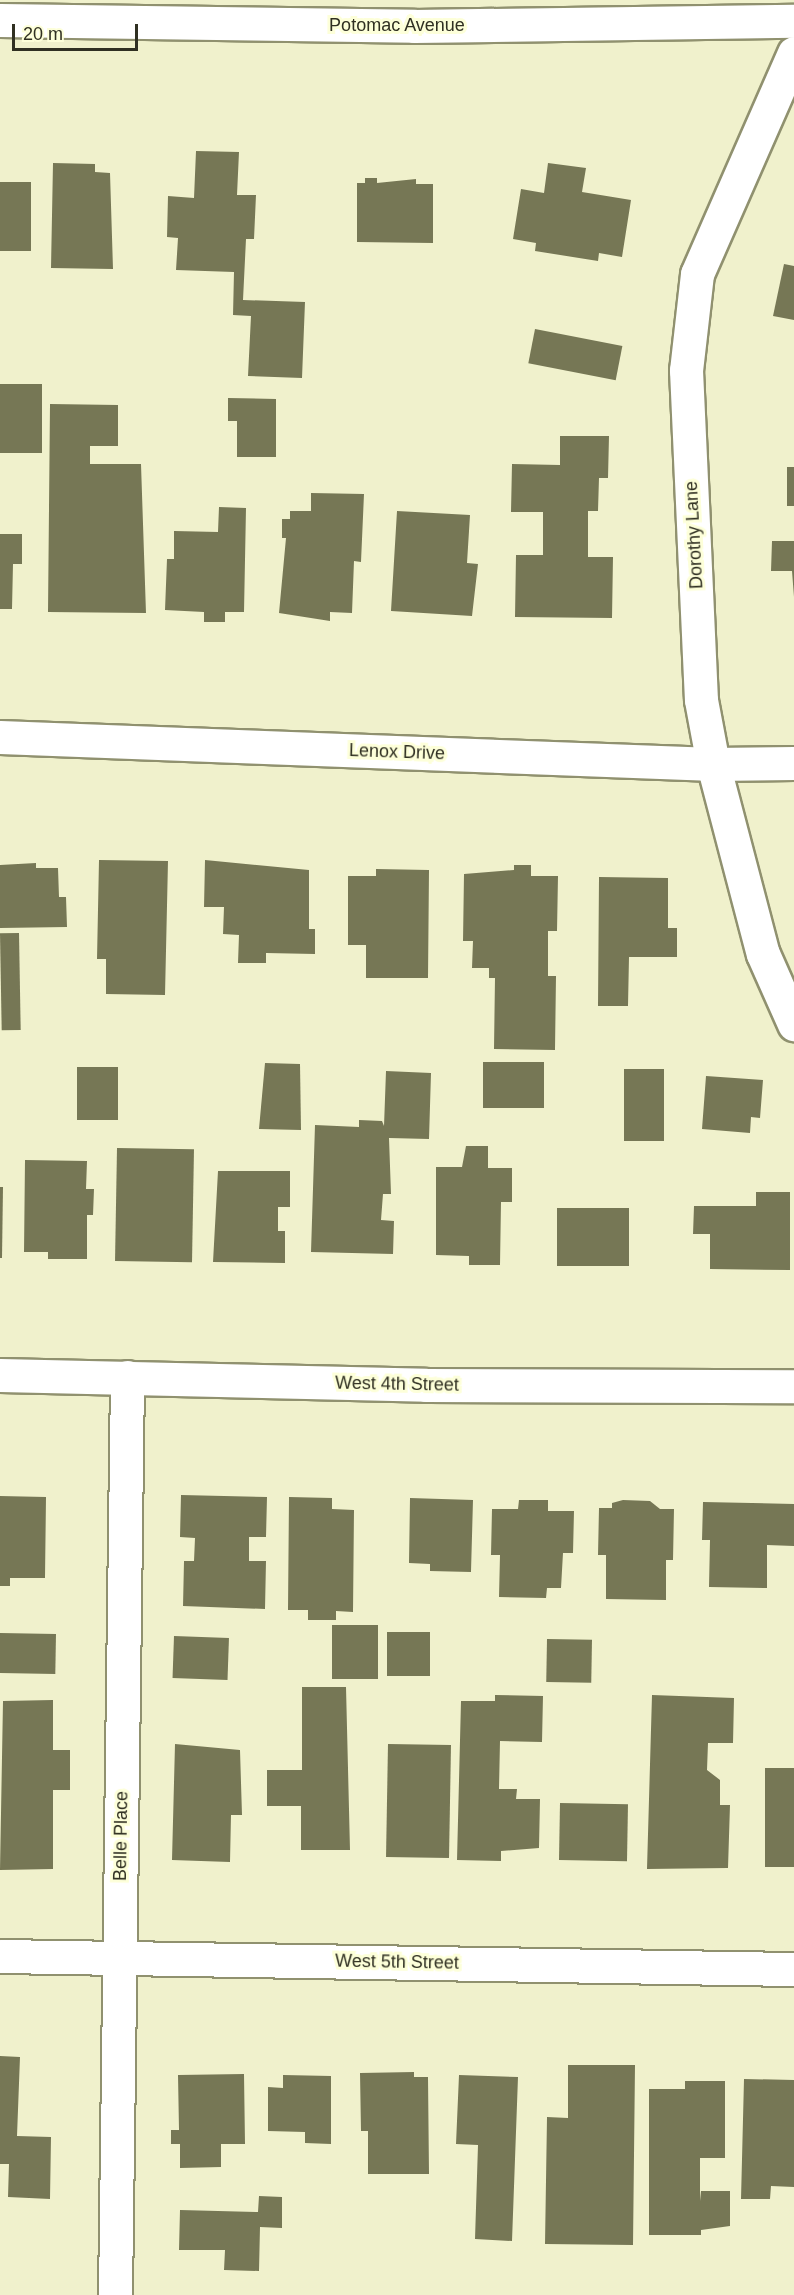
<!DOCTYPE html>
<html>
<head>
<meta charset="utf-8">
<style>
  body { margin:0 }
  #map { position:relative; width:794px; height:2295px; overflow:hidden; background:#f0f1cc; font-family:Helvetica,sans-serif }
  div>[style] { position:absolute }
  .building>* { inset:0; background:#767755; transform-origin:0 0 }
  .roads { filter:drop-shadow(2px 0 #90916f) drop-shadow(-2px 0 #90916f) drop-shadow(0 2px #90916f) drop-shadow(0 -2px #90916f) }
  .minor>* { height:33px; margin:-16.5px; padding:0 16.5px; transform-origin:16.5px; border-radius:16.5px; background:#fff }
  span { translate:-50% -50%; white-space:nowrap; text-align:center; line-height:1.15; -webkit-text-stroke:6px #fdffd9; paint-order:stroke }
  .street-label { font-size:18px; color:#303022 }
  .scale { position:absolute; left:12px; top:24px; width:126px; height:27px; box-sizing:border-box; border:3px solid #303022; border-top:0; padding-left:8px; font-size:18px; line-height:21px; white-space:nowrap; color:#303022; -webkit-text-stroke:4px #fdffd9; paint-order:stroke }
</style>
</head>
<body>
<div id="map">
  <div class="building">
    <i style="clip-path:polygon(196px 151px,239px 152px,237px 195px,256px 195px,254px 239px,246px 239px,243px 300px,305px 302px,302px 378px,248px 376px,251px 316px,233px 315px,234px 272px,176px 270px,178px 238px,167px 237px,168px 196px,194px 198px)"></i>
    <i style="clip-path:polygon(53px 163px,95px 164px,95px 172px,110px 173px,113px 269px,51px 268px)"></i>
    <i style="clip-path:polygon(548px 163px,586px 168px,582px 192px,631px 200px,622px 257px,599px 253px,598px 261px,535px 251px,536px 243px,513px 239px,521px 189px,544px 193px)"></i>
    <i style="clip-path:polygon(365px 178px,377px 178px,377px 183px,416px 179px,416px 184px,433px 184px,433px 243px,357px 242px,357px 183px,365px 183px)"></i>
    <i style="left:0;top:182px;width:31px;height:69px"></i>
    <i style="clip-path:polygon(784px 264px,794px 266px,794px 320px,773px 316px)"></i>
    <i style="left:535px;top:329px;width:89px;height:35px;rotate:11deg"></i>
    <i style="left:0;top:384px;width:42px;height:69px"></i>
    <i style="clip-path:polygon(228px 398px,276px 399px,276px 457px,237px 457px,237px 421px,228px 421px)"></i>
    <i style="clip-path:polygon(50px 404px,118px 405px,118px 446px,90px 446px,90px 464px,141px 464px,146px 613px,48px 612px)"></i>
    <i style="clip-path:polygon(560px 436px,609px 436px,608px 478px,599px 478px,598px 511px,588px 511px,588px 557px,613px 557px,612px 618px,515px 617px,516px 555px,543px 555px,543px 512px,511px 512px,512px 464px,560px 465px)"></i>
    <i style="left:787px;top:467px;width:7px;height:39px"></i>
    <i style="clip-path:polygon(311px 493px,364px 494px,361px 562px,354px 561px,352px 613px,330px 612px,330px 621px,279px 613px,286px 538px,282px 538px,282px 519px,290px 519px,290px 511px,311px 511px)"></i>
    <i style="clip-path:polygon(219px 507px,246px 508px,244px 612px,225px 612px,225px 622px,204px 622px,204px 612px,165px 610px,167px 559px,174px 559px,174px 531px,218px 532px)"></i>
    <i style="clip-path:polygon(397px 511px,470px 515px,467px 563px,478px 564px,472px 616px,391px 611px)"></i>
    <i style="clip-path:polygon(0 534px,22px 534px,22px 564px,13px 564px,12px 609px,0 609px)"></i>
    <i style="clip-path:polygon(772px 541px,794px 541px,794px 597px,792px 571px,771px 571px)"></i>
    <i style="clip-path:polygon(99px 860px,168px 861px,165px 995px,106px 994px,106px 959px,97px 959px)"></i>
    <i style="clip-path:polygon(205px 860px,309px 870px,309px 929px,315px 929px,315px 954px,266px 953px,266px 963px,238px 963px,239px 935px,223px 934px,224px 907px,204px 907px)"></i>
    <i style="clip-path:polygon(36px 863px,36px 868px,58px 868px,59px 897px,66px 897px,67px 927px,0 928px,0 865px)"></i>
    <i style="clip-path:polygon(514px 865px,531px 865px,531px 876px,558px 876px,557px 931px,548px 931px,548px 976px,556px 976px,555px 1050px,494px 1049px,495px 978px,489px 978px,489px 968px,472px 968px,473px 941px,463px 941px,464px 874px,514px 870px)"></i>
    <i style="clip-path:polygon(376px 869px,429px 870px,428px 978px,366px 978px,366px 945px,348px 945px,348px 876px,376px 876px)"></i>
    <i style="clip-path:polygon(599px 877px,668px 878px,668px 928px,677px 928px,677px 957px,629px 957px,628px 1006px,598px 1006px)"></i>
    <i style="left:19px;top:933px;width:97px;height:19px;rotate:89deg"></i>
    <i style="left:483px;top:1062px;width:61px;height:46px"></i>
    <i style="clip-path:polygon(265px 1063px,300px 1064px,301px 1130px,259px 1129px)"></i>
    <i style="left:77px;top:1067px;width:41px;height:53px"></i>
    <i style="left:624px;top:1069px;width:40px;height:72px"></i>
    <i style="clip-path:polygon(386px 1071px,431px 1073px,429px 1139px,389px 1138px,391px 1194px,383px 1194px,381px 1220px,394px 1221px,393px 1254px,311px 1252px,315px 1125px,359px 1127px,359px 1120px,382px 1121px,384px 1126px)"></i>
    <i style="clip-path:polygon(706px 1076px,763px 1080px,760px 1118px,751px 1117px,750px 1133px,702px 1129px)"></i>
    <i style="clip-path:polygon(466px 1146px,488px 1146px,488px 1168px,512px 1168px,512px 1202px,501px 1202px,500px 1265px,469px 1265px,469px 1256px,436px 1255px,436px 1167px,462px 1167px)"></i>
    <i style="left:117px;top:1148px;width:77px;height:113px;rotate:1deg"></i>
    <i style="clip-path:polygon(25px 1160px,87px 1161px,86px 1189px,94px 1189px,93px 1215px,87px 1215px,87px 1259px,48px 1259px,48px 1252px,24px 1252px)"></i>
    <i style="clip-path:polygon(218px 1171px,290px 1171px,290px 1207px,278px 1207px,278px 1231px,285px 1231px,285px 1263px,213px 1262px)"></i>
    <i style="clip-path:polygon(0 1187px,3px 1187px,2px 1258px,0 1258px)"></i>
    <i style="clip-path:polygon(756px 1192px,790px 1192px,790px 1270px,710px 1269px,710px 1234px,693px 1234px,694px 1206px,756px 1206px)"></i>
    <i style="left:557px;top:1208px;width:72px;height:58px"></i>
    <i style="clip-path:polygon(181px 1495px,267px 1497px,266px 1537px,249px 1537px,249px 1561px,266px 1561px,265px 1609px,183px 1606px,184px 1561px,194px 1561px,195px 1538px,180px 1537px)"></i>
    <i style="clip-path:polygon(0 1496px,46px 1497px,45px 1578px,10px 1578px,10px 1586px,0 1586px)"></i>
    <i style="clip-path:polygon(289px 1497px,332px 1498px,332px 1509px,354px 1510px,353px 1612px,336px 1611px,336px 1620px,308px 1620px,308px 1610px,288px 1610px)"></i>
    <i style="clip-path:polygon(410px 1498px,473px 1500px,471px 1572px,430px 1571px,430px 1564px,409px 1563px)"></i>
    <i style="clip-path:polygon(519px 1500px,548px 1500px,548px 1511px,574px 1511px,573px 1553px,563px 1553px,561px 1588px,547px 1588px,546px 1598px,499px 1597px,500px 1555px,491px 1555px,492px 1509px,518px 1509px)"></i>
    <i style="clip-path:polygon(623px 1500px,650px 1501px,660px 1509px,674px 1509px,673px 1560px,666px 1560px,666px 1600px,606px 1599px,606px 1555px,598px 1555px,599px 1508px,612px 1508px,612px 1503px)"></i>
    <i style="clip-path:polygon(703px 1502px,794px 1504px,794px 1546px,767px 1545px,767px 1588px,709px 1587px,710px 1540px,702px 1540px)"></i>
    <i style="left:332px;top:1625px;width:46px;height:54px"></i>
    <i style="left:387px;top:1632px;width:43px;height:44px"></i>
    <i style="left:0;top:1633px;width:56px;height:40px;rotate:1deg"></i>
    <i style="left:174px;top:1636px;width:55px;height:42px;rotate:2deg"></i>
    <i style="left:547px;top:1639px;width:45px;height:43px;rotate:1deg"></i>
    <i style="clip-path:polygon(302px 1687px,346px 1687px,350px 1850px,301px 1850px,301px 1806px,267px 1806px,267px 1770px,302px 1770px)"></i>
    <i style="clip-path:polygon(495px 1695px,543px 1696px,542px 1742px,500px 1741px,499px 1789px,517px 1789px,516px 1799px,540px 1799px,539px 1848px,501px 1851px,501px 1861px,457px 1860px,461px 1701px,495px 1701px)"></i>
    <i style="clip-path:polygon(652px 1695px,734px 1698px,733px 1743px,708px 1743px,707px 1770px,720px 1780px,720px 1805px,730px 1805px,728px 1868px,647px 1869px)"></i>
    <i style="clip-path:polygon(53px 1700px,53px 1750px,70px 1750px,70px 1790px,53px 1790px,53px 1869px,0 1870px,3px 1701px)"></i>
    <i style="clip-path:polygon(175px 1744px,240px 1750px,242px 1815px,231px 1815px,230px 1862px,172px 1860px)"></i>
    <i style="left:388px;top:1744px;width:63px;height:113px;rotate:1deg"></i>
    <i style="left:765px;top:1768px;width:29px;height:99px"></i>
    <i style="left:560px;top:1803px;width:68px;height:57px;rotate:1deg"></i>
    <i style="clip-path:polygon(0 2056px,20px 2057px,17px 2136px,51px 2137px,50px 2199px,8px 2197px,9px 2164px,0 2164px)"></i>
    <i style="clip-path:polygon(568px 2065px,635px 2065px,633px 2245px,545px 2244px,547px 2117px,568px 2118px)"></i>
    <i style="clip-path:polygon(414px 2072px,414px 2077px,428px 2077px,429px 2174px,368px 2174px,368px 2131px,361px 2131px,360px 2073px)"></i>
    <i style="clip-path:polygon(244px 2074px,245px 2144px,221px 2144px,221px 2167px,180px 2168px,180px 2144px,171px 2144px,171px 2130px,179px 2130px,178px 2075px)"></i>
    <i style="clip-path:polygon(283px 2075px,331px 2076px,331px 2144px,305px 2143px,305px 2132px,268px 2131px,268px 2087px,283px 2088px)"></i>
    <i style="clip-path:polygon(459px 2075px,518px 2077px,512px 2241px,475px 2239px,478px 2145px,456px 2144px)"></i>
    <i style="clip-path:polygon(744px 2079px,794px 2080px,794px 2187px,771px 2186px,770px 2199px,741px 2199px)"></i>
    <i style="clip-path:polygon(685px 2081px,725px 2081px,725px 2158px,700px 2158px,700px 2201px,701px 2191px,730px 2191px,730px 2226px,701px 2230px,701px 2235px,649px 2235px,649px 2089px,685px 2089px)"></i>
    <i style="clip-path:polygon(259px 2196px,282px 2197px,282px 2228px,260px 2227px,259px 2271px,224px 2270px,225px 2250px,179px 2250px,180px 2210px,258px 2212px)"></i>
  </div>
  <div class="roads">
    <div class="minor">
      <i style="left:0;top:20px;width:414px;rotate:0.8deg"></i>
      <i style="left:414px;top:26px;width:380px;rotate:-0.8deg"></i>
      <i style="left:794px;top:53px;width:241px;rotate:113.7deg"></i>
      <i style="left:697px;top:274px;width:97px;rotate:96.5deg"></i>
      <i style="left:686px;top:370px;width:330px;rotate:87.4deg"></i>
      <i style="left:701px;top:700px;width:65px;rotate:79.4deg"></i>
      <i style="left:713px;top:764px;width:196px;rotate:75.3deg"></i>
      <i style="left:763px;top:954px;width:77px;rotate:66.1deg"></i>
      <i style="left:0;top:737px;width:714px;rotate:2.17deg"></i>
      <i style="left:713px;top:764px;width:81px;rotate:-0.7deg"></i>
      <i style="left:0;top:1375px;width:426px;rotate:1.3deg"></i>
      <i style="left:426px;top:1385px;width:368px;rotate:0.2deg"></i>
      <i style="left:0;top:1956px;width:794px;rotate:0.94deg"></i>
      <i style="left:115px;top:2295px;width:918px;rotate:-89.25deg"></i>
    </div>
  </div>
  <div class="street-label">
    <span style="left:397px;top:25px">Potomac Avenue</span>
    <span style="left:694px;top:535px;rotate:-93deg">Dorothy Lane</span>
    <span style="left:397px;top:752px;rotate:2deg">Lenox Drive</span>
    <span style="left:397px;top:1384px;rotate:1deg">West 4th Street</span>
    <span style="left:121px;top:1836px;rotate:-89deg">Belle Place</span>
    <span style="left:397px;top:1962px;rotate:1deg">West 5th Street</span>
  </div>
  <div class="scale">20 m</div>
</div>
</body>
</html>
